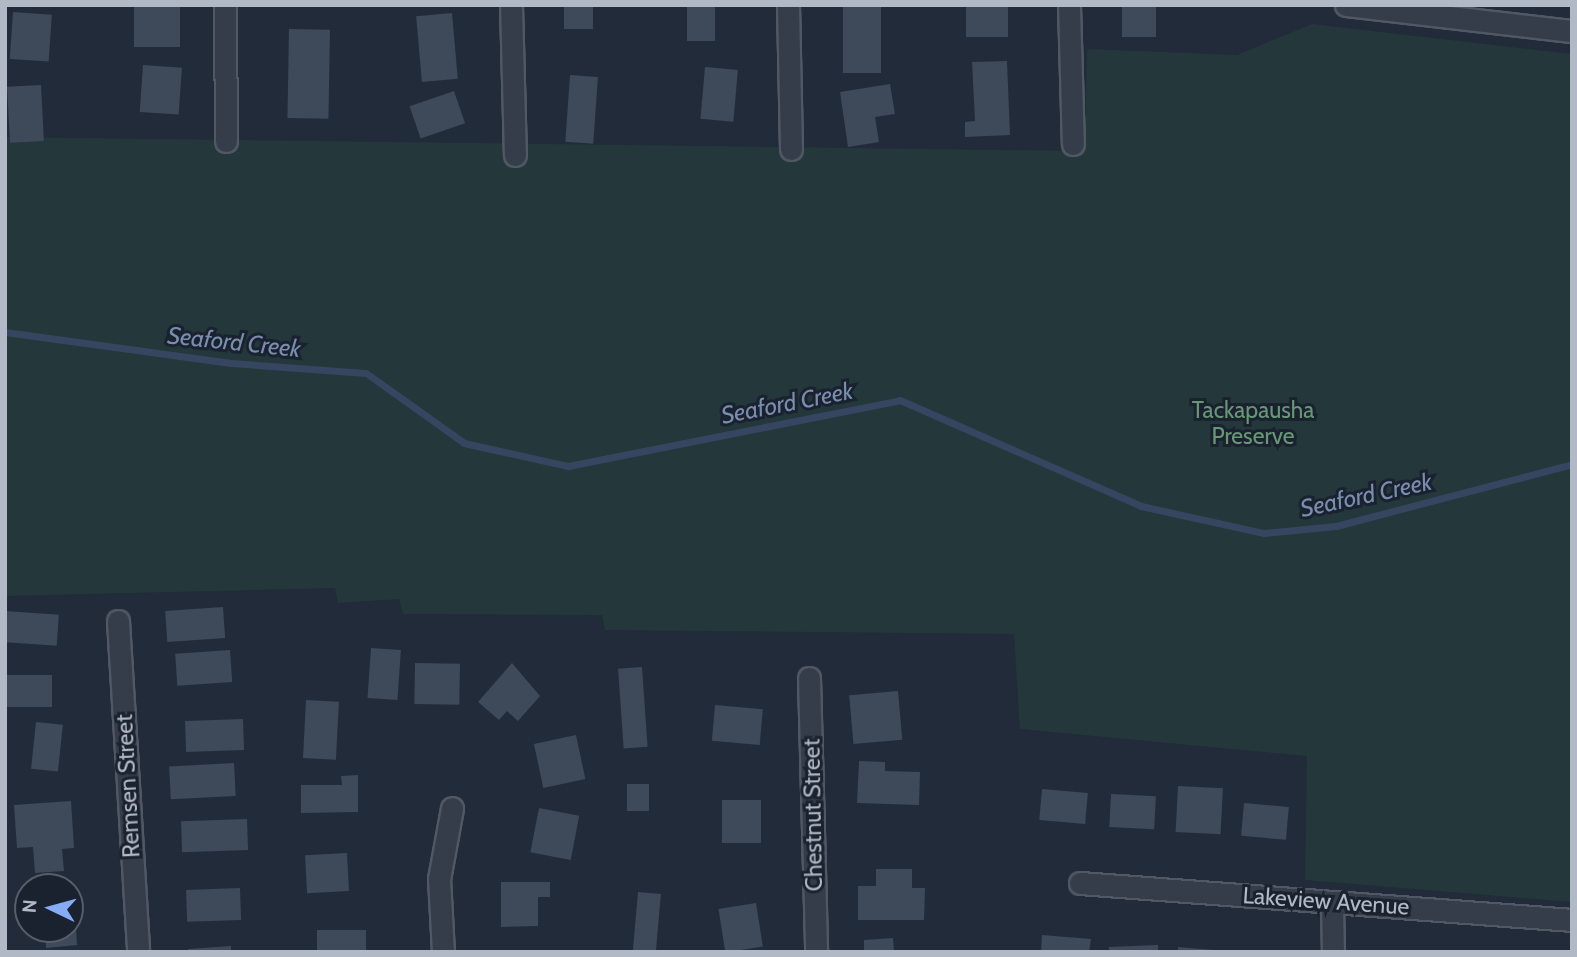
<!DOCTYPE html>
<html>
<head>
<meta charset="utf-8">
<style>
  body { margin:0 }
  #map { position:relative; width:1577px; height:957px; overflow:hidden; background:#222b3a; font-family:Cabin,sans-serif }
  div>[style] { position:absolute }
  .green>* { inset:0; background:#24373b }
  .stream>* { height:7px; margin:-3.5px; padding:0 3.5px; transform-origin:3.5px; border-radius:3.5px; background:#364661 }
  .building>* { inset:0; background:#3e4959; transform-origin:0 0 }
  .roads { filter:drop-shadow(2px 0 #515865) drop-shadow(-2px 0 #515865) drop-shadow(0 2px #515865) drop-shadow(0 -2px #515865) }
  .street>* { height:21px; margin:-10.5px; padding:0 10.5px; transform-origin:10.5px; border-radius:10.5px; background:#363d4a }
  span { translate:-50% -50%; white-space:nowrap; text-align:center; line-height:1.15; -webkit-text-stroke:6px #1b222f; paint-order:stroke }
  .park-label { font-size:23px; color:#689775 }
  .street-label { font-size:23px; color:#b1b8c6 }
  .water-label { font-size:24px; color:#798eae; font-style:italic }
  .frame { position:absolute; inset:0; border:7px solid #b1b8c6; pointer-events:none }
  .north { position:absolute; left:14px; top:873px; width:70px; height:70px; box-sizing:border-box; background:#1b222f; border:2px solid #575e6b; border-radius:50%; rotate:275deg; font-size:19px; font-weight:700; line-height:28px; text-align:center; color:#b1b8c6 }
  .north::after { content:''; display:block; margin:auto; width:24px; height:32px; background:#86acf6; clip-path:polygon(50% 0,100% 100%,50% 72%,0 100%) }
</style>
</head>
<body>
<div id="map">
  <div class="green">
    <i style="clip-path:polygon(1312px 24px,1572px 54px,1572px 902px,1305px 880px,1307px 756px,1020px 729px,1014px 634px,605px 630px,602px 615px,403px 614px,399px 599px,338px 603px,335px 588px,5px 596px,5px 137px,1085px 151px,1087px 49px,1237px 55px)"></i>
  </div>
  <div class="stream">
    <i style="left:5px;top:332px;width:228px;rotate:7.8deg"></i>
    <i style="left:231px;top:363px;width:135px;rotate:4.2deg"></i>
    <i style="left:366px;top:373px;width:120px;rotate:35.5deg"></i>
    <i style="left:464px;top:443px;width:107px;rotate:12.5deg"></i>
    <i style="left:568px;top:466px;width:338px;rotate:-11.2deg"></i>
    <i style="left:900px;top:400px;width:263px;rotate:23.7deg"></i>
    <i style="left:1141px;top:506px;width:126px;rotate:12.4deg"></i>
    <i style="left:1264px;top:533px;width:72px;rotate:-5.6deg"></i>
    <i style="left:1336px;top:526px;width:244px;rotate:-14.7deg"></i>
  </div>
  <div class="building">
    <i style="left:134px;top:5px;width:46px;height:42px"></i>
    <i style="left:564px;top:5px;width:29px;height:24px"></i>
    <i style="left:687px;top:5px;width:28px;height:36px"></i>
    <i style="left:843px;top:5px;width:38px;height:68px"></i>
    <i style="left:966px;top:5px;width:42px;height:32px"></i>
    <i style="left:1122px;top:5px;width:34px;height:32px"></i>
    <i style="left:13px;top:12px;width:39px;height:47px;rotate:4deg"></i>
    <i style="left:452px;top:13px;width:66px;height:36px;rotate:85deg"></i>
    <i style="left:289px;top:29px;width:41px;height:89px;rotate:1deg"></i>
    <i style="clip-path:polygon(1007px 61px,1010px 135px,965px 137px,965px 122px,975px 121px,972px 62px)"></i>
    <i style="left:143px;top:65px;width:39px;height:47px;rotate:4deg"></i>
    <i style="left:705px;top:67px;width:33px;height:52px;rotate:5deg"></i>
    <i style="left:570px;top:75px;width:28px;height:67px;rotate:4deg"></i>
    <i style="clip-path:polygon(890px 84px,895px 114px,875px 117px,879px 142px,848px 147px,840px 92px)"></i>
    <i style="left:41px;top:85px;width:56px;height:34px;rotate:87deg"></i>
    <i style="left:454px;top:91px;width:34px;height:47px;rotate:71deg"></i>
    <i style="left:223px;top:607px;width:31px;height:58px;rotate:86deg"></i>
    <i style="left:5px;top:611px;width:54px;height:31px;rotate:4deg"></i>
    <i style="left:371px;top:648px;width:30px;height:50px;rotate:4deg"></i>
    <i style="left:230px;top:650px;width:32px;height:55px;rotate:86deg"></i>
    <i style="left:415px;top:663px;width:45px;height:41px;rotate:1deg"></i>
    <i style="clip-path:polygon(512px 663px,540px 696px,518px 721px,507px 711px,499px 720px,478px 702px)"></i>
    <i style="left:642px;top:667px;width:80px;height:24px;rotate:86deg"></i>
    <i style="left:52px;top:675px;width:32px;height:47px;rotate:90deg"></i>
    <i style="left:898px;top:691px;width:49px;height:49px;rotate:85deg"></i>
    <i style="left:306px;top:700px;width:33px;height:58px;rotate:3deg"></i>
    <i style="left:715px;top:705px;width:48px;height:36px;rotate:5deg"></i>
    <i style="left:243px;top:719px;width:31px;height:58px;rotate:88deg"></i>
    <i style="left:36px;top:722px;width:27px;height:47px;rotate:6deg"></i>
    <i style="left:576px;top:735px;width:45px;height:43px;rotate:78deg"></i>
    <i style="clip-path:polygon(859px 761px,885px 762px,885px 771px,920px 772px,919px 805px,857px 803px)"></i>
    <i style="left:234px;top:763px;width:33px;height:65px;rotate:87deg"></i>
    <i style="clip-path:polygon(358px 775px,358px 812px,301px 813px,301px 785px,342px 785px,341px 776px)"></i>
    <i style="left:627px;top:784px;width:22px;height:27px"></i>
    <i style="left:1178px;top:786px;width:45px;height:46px;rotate:3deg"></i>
    <i style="left:1042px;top:789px;width:46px;height:31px;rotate:5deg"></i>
    <i style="left:1111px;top:794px;width:45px;height:33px;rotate:3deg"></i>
    <i style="left:722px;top:800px;width:39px;height:43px"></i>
    <i style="clip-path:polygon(71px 801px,74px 848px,62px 849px,64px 871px,35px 873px,33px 847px,17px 848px,14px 805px)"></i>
    <i style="left:1244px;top:803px;width:45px;height:33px;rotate:5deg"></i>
    <i style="left:539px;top:808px;width:41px;height:45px;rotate:11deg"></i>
    <i style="left:247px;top:819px;width:31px;height:66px;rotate:88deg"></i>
    <i style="left:347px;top:853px;width:38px;height:42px;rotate:87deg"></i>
    <i style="clip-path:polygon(876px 869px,912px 869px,912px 888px,925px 888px,924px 920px,858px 920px,858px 886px,876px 886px)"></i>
    <i style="clip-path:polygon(501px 882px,550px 882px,550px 897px,538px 897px,538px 926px,501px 927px)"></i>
    <i style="left:240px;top:888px;width:32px;height:54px;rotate:88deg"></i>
    <i style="left:638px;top:892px;width:23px;height:60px;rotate:5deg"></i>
    <i style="clip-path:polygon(74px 895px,77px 945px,46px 948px,45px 929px,70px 929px)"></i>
    <i style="left:756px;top:903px;width:44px;height:38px;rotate:81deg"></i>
    <i style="left:317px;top:930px;width:49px;height:22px"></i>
    <i style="clip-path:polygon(1042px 935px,1091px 939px,1089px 952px,1041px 952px)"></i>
    <i style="clip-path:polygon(893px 938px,894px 952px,864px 952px,864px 940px)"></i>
    <i style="clip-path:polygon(1158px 945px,1158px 952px,1109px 952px,1109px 947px)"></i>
    <i style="clip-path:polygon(231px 946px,231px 952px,189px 952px,188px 949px)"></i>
    <i style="clip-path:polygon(1178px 947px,1214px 950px,1214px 952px,1178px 952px)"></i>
  </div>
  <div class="roads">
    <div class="street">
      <i style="left:225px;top:5px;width:136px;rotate:89.6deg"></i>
      <i style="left:511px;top:5px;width:150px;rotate:88.5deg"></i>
      <i style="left:788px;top:5px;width:144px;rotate:88.8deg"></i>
      <i style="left:1069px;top:5px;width:139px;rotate:88.4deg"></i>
      <i style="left:1346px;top:5px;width:227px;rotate:6.6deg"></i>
      <i style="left:118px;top:621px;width:332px;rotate:86.5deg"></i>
      <i style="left:809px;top:678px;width:274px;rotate:88.5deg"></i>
      <i style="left:1080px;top:883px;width:493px;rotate:4.3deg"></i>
      <i style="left:1332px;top:902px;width:50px;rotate:88.9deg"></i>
      <i style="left:443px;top:952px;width:73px;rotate:-93.1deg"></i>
      <i style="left:439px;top:879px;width:72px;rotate:-79.6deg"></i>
    </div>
  </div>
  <div class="park-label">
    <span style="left:1253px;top:423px">Tackapausha<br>Preserve</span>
  </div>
  <div class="street-label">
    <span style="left:128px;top:786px;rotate:-93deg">Remsen Street</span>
    <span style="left:813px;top:815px;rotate:-91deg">Chestnut Street</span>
    <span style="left:1326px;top:901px;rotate:4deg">Lakeview Avenue</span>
  </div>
  <div class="water-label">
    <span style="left:234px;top:342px;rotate:6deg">Seaford Creek</span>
    <span style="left:787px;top:403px;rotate:-11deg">Seaford Creek</span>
    <span style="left:1366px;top:495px;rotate:-12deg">Seaford Creek</span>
  </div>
  <div class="frame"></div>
  <div class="north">N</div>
</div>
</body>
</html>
